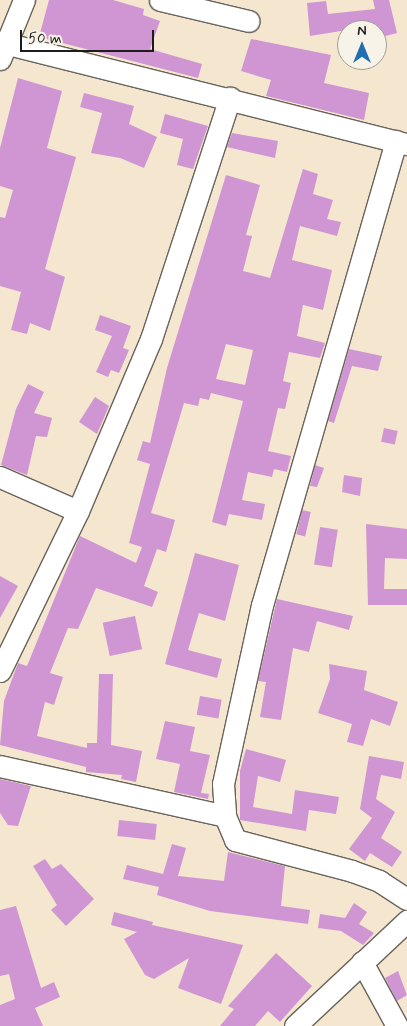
<!DOCTYPE html>
<html>
<head>
<meta charset="utf-8">
<style>
  body { margin:0 }
  #map { position:relative; width:407px; height:1026px; overflow:hidden; background:#f5e6d0; font-family:Mynerve,sans-serif }
  div>[style] { position:absolute }
  .building>* { inset:0; background:#cf96d3; transform-origin:0 0 }
  .roads { filter:drop-shadow(1px 0 #68635b) drop-shadow(-1px 0 #68635b) drop-shadow(0 1px #68635b) drop-shadow(0 -1px #68635b) }
  .minor>* { height:21px; margin:-10.5px; padding:0 10.5px; transform-origin:10.5px; border-radius:10.5px; background:#fff }
  span { translate:-50% -50%; white-space:nowrap; text-align:center; line-height:1.15; -webkit-text-stroke:4px #f7f3e8; paint-order:stroke }
  .north { position:absolute; left:337px; top:20px; width:50px; height:50px; box-sizing:border-box; background:#f7f3e8; border:1px solid #9f9d96; border-radius:50%; rotate:0deg; font-size:14px; font-weight:700; line-height:20px; text-align:center; color:#1c1c1c }
  .north::after { content:''; display:block; margin:auto; width:18px; height:22px; background:#1f6fb2; clip-path:polygon(50% 0,100% 100%,50% 72%,0 100%) }
  .scale { position:absolute; left:20px; top:30px; width:134px; height:22px; box-sizing:border-box; border:2px solid #1c1c1c; border-top:0; padding-left:6px; font-size:15px; line-height:18px; white-space:nowrap; color:#1c1c1c; -webkit-text-stroke:4px #f7f3e8; paint-order:stroke }
</style>
</head>
<body>
<div id="map">
  <div class="building">
    <i style="clip-path:polygon(49px 0,113px 0,144px 9px,143px 15px,160px 21px,150px 49px,202px 64px,198px 78px,39px 37px)"></i>
    <i style="clip-path:polygon(373px 0,389px 0,397px 33px,382px 37px,380px 30px,347px 30px,310px 36px,307px 3px,326px 1px,328px 14px,375px 9px)"></i>
    <i style="clip-path:polygon(251px 39px,331px 55px,324px 83px,369px 93px,364px 120px,266px 96px,271px 80px,241px 71px)"></i>
    <i style="clip-path:polygon(18px 78px,62px 91px,47px 148px,76px 157px,45px 269px,65px 277px,50px 331px,30px 323px,27px 334px,11px 330px,21px 292px,0 286px,0 217px,5px 218px,13px 190px,0 186px,0 148px)"></i>
    <i style="clip-path:polygon(84px 93px,134px 106px,129px 124px,157px 137px,144px 168px,120px 158px,91px 153px,102px 113px,80px 107px)"></i>
    <i style="clip-path:polygon(165px 114px,208px 126px,193px 169px,177px 165px,183px 139px,160px 133px)"></i>
    <i style="clip-path:polygon(232px 133px,278px 141px,275px 158px,227px 147px)"></i>
    <i style="clip-path:polygon(evenodd,303px 169px,318px 174px,313px 194px,333px 200px,327px 219px,341px 222px,337px 236px,300px 226px,292px 260px,332px 270px,323px 310px,303px 305px,297px 336px,325px 343px,320px 358px,289px 352px,283px 381px,291px 383px,285px 409px,278px 408px,268px 451px,291px 456px,287px 472px,274px 469px,272px 477px,248px 472px,242px 500px,265px 504px,262px 520px,229px 514px,226px 526px,212px 522px,243px 401px,211px 393px,209px 400px,200px 398px,198px 406px,184px 403px,151px 513px,175px 520px,166px 552px,157px 549px,144px 586px,158px 592px,152px 607px,96px 588px,78px 629px,68px 628px,50px 673px,63px 677px,54px 705px,45px 702px,37px 736px,87px 748px,87px 743px,97px 743px,99px 674px,113px 674px,111px 745px,142px 751px,136px 782px,121px 779px,122px 775px,86px 772px,86px 767px,0 745px,4px 701px,18px 663px,27px 666px,80px 536px,136px 563px,142px 547px,129px 543px,150px 464px,137px 460px,143px 441px,150px 443px,167px 368px,226px 175px,260px 185px,246px 235px,252px 236px,243px 271px,270px 278px,303px 169px,226px 344px,253px 350px,245px 385px,216px 379px,226px 344px)"></i>
    <i style="clip-path:polygon(100px 315px,131px 326px,123px 348px,129px 350px,119px 373px,111px 370px,108px 377px,96px 372px,112px 336px,95px 330px)"></i>
    <i style="clip-path:polygon(349px 349px,382px 356px,378px 371px,352px 366px,334px 423px,328px 421px)"></i>
    <i style="clip-path:polygon(28px 384px,44px 392px,34px 413px,52px 418px,47px 437px,36px 436px,27px 475px,1px 465px,16px 409px)"></i>
    <i style="clip-path:polygon(95px 397px,109px 406px,97px 434px,79px 422px)"></i>
    <i style="left:384px;top:428px;width:14px;height:14px;rotate:12deg"></i>
    <i style="clip-path:polygon(315px 465px,324px 468px,317px 487px,310px 486px)"></i>
    <i style="clip-path:polygon(344px 475px,362px 478px,360px 496px,342px 492px)"></i>
    <i style="left:302px;top:510px;width:9px;height:25px;rotate:13deg"></i>
    <i style="clip-path:polygon(366px 524px,407px 529px,407px 559px,385px 558px,384px 589px,407px 589px,407px 605px,368px 605px)"></i>
    <i style="left:320px;top:527px;width:18px;height:38px;rotate:9deg"></i>
    <i style="clip-path:polygon(195px 553px,239px 565px,225px 621px,199px 613px,188px 650px,222px 659px,217px 678px,165px 664px)"></i>
    <i style="clip-path:polygon(0 576px,18px 586px,0 618px)"></i>
    <i style="clip-path:polygon(277px 599px,353px 616px,349px 630px,317px 621px,309px 652px,293px 648px,281px 720px,260px 717px,266px 682px,258px 681px)"></i>
    <i style="left:135px;top:616px;width:34px;height:33px;rotate:78deg"></i>
    <i style="clip-path:polygon(329px 664px,367px 671px,364px 690px,398px 702px,390px 726px,371px 719px,363px 746px,347px 742px,352px 724px,318px 713px,330px 679px)"></i>
    <i style="left:200px;top:696px;width:22px;height:19px;rotate:10deg"></i>
    <i style="clip-path:polygon(165px 721px,195px 727px,190px 751px,210px 755px,201px 793px,209px 794px,208px 799px,174px 792px,180px 764px,156px 759px)"></i>
    <i style="clip-path:polygon(246px 749px,286px 760px,280px 782px,258px 776px,253px 807px,292px 814px,295px 790px,339px 797px,336px 814px,309px 810px,306px 831px,240px 820px,240px 771px)"></i>
    <i style="clip-path:polygon(369px 756px,404px 762px,401px 779px,381px 775px,376px 799px,395px 812px,381px 838px,402px 852px,392px 867px,370px 853px,365px 861px,349px 849px,372px 818px,360px 809px)"></i>
    <i style="clip-path:polygon(0 779px,31px 786px,18px 826px,8px 825px,0 813px)"></i>
    <i style="left:119px;top:820px;width:38px;height:16px;rotate:6deg"></i>
    <i style="clip-path:polygon(172px 844px,186px 848px,178px 876px,224px 881px,228px 852px,285px 866px,281px 906px,310px 910px,308px 924px,210px 911px,157px 895px,159px 887px,123px 879px,127px 865px,163px 874px)"></i>
    <i style="clip-path:polygon(45px 859px,52px 869px,61px 864px,94px 899px,66px 926px,51px 910px,57px 905px,33px 866px)"></i>
    <i style="clip-path:polygon(354px 903px,367px 912px,359px 924px,374px 933px,363px 945px,341px 931px,318px 928px,320px 914px,345px 918px)"></i>
    <i style="clip-path:polygon(16px 906px,41px 988px,54px 982px,60px 997px,35px 1008px,43px 1026px,0 1026px,0 1005px,15px 999px,9px 974px,0 976px,0 910px)"></i>
    <i style="clip-path:polygon(114px 912px,153px 922px,152px 925px,243px 945px,221px 1004px,178px 988px,189px 958px,154px 979px,145px 975px,124px 939px,137px 932px,111px 925px)"></i>
    <i style="clip-path:polygon(276px 953px,312px 986px,280px 1022px,268px 1011px,255px 1026px,220px 1026px,234px 1009px,228px 1006px)"></i>
    <i style="clip-path:polygon(398px 971px,407px 995px,397px 1001px,385px 978px)"></i>
  </div>
  <div class="roads">
    <div class="minor">
      <i style="left:160px;top:0;width:91px;rotate:13.3deg"></i>
      <i style="left:0;top:42px;width:420px;rotate:14.1deg"></i>
      <i style="left:0;top:59px;width:64px;rotate:-67.9deg"></i>
      <i style="left:396px;top:141px;width:483px;rotate:106.1deg"></i>
      <i style="left:262px;top:605px;width:183px;rotate:102.3deg"></i>
      <i style="left:223px;top:784px;width:32px;rotate:86deg"></i>
      <i style="left:225px;top:816px;width:26px;rotate:67deg"></i>
      <i style="left:235px;top:840px;width:121px;rotate:14.8deg"></i>
      <i style="left:352px;top:871px;width:29px;rotate:20deg"></i>
      <i style="left:379px;top:881px;width:33px;rotate:33deg"></i>
      <i style="left:0;top:477px;width:85px;rotate:23.6deg"></i>
      <i style="left:0;top:671px;width:178px;rotate:-64deg"></i>
      <i style="left:78px;top:511px;width:187px;rotate:-67deg"></i>
      <i style="left:151px;top:339px;width:254px;rotate:-71.9deg"></i>
      <i style="left:0;top:766px;width:230px;rotate:12.5deg"></i>
      <i style="left:362px;top:962px;width:73px;rotate:61.3deg"></i>
      <i style="left:295px;top:1026px;width:154px;rotate:-43.2deg"></i>
    </div>
  </div>
  <div class="north">N</div>
  <div class="scale">50 m</div>
</div>
</body>
</html>
